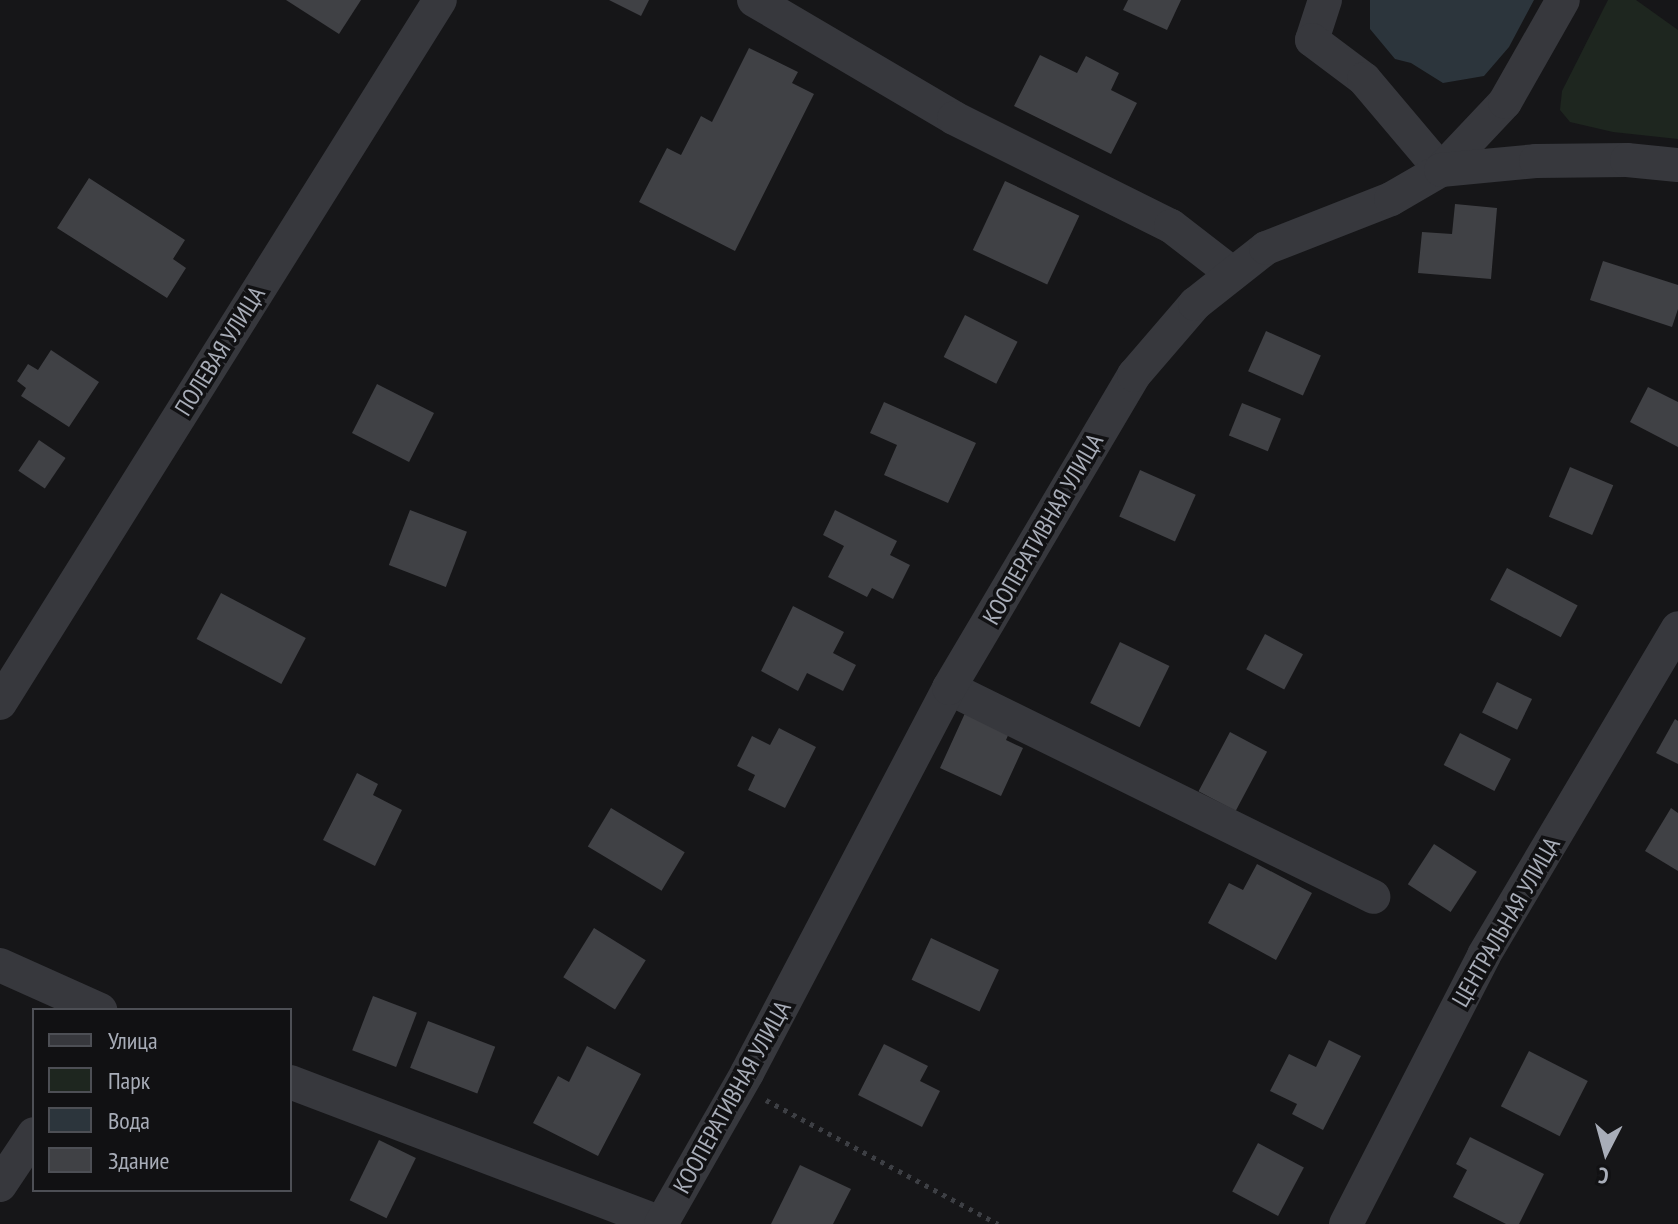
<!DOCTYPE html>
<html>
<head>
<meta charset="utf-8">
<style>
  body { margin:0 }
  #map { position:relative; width:1678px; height:1224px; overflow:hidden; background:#161618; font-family:"PT Sans Narrow",sans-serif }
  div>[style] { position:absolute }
  .green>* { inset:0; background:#1e261f }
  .water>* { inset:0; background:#2c353c }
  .building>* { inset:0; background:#404145; transform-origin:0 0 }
  .path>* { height:5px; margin-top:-2.5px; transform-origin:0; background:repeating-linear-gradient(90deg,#3d3f44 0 4px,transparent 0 10px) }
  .minor>* { height:34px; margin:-17px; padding:0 17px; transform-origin:17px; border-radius:17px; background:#37383d }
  span { translate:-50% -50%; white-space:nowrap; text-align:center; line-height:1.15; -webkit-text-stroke:7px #111113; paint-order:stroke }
  .street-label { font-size:24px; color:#a8adb8 }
  .legend { position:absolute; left:32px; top:1008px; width:260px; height:184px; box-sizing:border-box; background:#111113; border:2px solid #4d4f55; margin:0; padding:10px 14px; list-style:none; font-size:24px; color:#a8adb8 }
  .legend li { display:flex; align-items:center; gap:16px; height:40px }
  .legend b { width:40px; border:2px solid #4d4f55 }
  .north { position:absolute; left:1566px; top:1112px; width:80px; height:80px; -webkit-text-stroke:6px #111113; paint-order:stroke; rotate:186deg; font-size:22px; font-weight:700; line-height:32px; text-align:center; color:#a8adb8 }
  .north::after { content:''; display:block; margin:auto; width:28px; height:36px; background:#a8adb8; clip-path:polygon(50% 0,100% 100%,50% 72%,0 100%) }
</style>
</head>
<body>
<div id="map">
  <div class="green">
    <i style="clip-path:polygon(1608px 0,1636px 0,1678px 30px,1678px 139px,1613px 132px,1570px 122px,1560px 110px,1562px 91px)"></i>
  </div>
  <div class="water">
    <i style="clip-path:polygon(1370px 0,1534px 0,1509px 47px,1484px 76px,1443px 83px,1411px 63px,1395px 59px,1370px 29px)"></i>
  </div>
  <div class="building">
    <i style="clip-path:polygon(286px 0,361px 0,339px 34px)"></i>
    <i style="clip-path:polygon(609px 0,649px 0,641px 16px)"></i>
    <i style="clip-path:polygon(1128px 0,1181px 0,1167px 30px,1123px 10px)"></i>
    <i style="clip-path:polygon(749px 48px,798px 72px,792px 83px,814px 94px,735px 251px,639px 202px,667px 148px,681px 155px,701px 116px,712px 122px)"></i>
    <i style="clip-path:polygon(1040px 55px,1077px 73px,1086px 56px,1119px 73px,1111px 90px,1137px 103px,1111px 154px,1014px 106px)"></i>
    <i style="clip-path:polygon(89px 178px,185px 240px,173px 259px,186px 268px,167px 298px,57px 228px)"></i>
    <i style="left:1005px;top:181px;width:82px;height:76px;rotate:25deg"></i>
    <i style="clip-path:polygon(1455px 204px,1497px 208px,1491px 279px,1418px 273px,1422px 232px,1452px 234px)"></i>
    <i style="clip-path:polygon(1603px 261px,1678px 285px,1678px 309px,1672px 327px,1590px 300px)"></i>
    <i style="left:965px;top:315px;width:59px;height:47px;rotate:27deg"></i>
    <i style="left:1266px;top:331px;width:60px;height:44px;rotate:24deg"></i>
    <i style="clip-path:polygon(51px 350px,99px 382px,69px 427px,21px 396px,26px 388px,17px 381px,28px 364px,38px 370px)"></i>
    <i style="left:377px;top:384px;width:64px;height:55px;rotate:27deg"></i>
    <i style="clip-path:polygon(1648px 387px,1678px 402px,1678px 447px,1630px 422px)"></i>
    <i style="clip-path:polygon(884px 402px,976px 443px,948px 503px,884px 475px,897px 445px,870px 433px)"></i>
    <i style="left:1242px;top:403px;width:42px;height:35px;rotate:22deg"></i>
    <i style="left:39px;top:440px;width:32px;height:37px;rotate:34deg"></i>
    <i style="left:1570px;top:467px;width:47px;height:54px;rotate:23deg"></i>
    <i style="left:1140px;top:470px;width:61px;height:51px;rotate:24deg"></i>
    <i style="left:410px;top:510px;width:61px;height:59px;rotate:21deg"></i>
    <i style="clip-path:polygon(835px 510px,897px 541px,890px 555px,910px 565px,893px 599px,872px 588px,867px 597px,828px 577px,844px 546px,823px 535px)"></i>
    <i style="left:1507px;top:568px;width:80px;height:36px;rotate:28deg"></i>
    <i style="left:221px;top:593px;width:96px;height:52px;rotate:28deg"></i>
    <i style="clip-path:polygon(793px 606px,844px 632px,833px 653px,856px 665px,843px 691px,807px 673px,798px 691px,761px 671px)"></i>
    <i style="left:1265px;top:634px;width:43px;height:40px;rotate:28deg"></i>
    <i style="left:1120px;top:642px;width:55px;height:68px;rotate:26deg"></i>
    <i style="left:1497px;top:682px;width:39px;height:34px;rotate:26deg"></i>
    <i style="clip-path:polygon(966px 711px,1010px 731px,1006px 740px,1023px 748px,1001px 796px,940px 768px)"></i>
    <i style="clip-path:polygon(1675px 719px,1678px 721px,1678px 764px,1656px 753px)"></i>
    <i style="clip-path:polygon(779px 728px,816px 747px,785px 808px,748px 790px,755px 775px,737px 766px,752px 736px,770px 745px)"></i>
    <i style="left:1230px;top:732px;width:42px;height:67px;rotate:28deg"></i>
    <i style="left:1460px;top:733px;width:57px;height:36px;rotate:27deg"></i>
    <i style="clip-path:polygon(357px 773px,378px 784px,373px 795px,402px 810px,375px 866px,323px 840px)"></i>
    <i style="left:611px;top:808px;width:86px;height:45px;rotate:31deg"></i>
    <i style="clip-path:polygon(1671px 808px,1678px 813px,1678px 871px,1645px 851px)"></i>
    <i style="left:1434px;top:844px;width:51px;height:48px;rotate:33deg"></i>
    <i style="clip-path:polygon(1257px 864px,1312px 893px,1276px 960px,1208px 923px,1229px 883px,1243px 890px)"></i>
    <i style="left:594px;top:928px;width:61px;height:58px;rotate:32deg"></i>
    <i style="left:931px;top:938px;width:75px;height:46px;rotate:25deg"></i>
    <i style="left:373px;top:996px;width:47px;height:58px;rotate:21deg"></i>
    <i style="left:428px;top:1021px;width:72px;height:50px;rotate:21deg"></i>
    <i style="clip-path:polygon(1329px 1040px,1361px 1056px,1323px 1130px,1292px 1114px,1297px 1104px,1270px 1091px,1289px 1054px,1316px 1067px)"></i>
    <i style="clip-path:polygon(884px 1044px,928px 1066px,920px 1081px,940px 1091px,922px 1127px,858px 1095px)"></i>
    <i style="clip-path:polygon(587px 1046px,641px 1074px,598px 1156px,533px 1123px,558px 1076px,569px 1082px)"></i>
    <i style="left:1529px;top:1051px;width:66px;height:62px;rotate:27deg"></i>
    <i style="clip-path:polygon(1470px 1137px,1544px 1174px,1519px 1224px,1506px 1224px,1453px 1197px,1467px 1170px,1456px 1164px)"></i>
    <i style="left:379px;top:1140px;width:41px;height:67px;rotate:26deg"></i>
    <i style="left:1258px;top:1143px;width:52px;height:55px;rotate:28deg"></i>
    <i style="clip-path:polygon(800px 1165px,851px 1189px,833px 1224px,771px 1224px)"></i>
  </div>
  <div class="path">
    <i style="left:766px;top:1100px;width:263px;rotate:28.1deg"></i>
  </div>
  <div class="minor">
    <i style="left:754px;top:0;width:232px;rotate:30.5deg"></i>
    <i style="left:954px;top:118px;width:242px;rotate:26.5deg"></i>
    <i style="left:1171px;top:226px;width:78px;rotate:37.7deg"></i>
    <i style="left:1325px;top:0;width:42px;rotate:108deg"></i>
    <i style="left:1312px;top:40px;width:65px;rotate:36.9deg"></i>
    <i style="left:1364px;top:79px;width:119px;rotate:49.8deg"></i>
    <i style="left:1441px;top:170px;width:93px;rotate:-46.7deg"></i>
    <i style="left:1505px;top:102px;width:117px;rotate:-60.4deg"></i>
    <i style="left:949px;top:688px;width:473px;rotate:26.2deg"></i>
    <i style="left:0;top:703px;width:829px;rotate:-57.96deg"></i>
    <i style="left:0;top:965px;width:110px;rotate:24.2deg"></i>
    <i style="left:290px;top:1082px;width:398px;rotate:20.8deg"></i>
    <i style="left:0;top:1185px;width:61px;rotate:-56.3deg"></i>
    <i style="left:661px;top:1224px;width:174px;rotate:-60.3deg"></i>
    <i style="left:747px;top:1073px;width:435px;rotate:-62.3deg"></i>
    <i style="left:949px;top:688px;width:364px;rotate:-59.4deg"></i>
    <i style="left:1134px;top:375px;width:94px;rotate:-49.3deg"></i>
    <i style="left:1195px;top:304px;width:90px;rotate:-38.3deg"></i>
    <i style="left:1266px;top:248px;width:134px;rotate:-21.4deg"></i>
    <i style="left:1391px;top:199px;width:58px;rotate:-30.1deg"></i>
    <i style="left:1441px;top:170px;width:95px;rotate:-5.4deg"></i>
    <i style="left:1536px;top:161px;width:91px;rotate:-0.6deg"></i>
    <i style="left:1627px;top:160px;width:51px;rotate:5.6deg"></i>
    <i style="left:1346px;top:1224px;width:302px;rotate:-62.8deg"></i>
    <i style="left:1484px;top:955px;width:380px;rotate:-59.3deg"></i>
  </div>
  <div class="street-label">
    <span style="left:220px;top:351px;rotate:-58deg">ПОЛЕВАЯ УЛИЦА</span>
    <span style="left:1043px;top:529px;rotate:-60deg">КООПЕРАТИВНАЯ УЛИЦА</span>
    <span style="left:1506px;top:922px;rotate:-60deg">ЦЕНТРАЛЬНАЯ УЛИЦА</span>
    <span style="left:732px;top:1097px;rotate:-61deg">КООПЕРАТИВНАЯ УЛИЦА</span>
  </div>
  <ul class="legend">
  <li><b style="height:10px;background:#37383d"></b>Улица</li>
  <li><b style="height:22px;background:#1e261f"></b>Парк</li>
  <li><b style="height:22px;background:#2c353c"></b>Вода</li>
  <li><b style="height:22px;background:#404145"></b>Здание</li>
  </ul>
  <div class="north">С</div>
</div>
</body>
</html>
